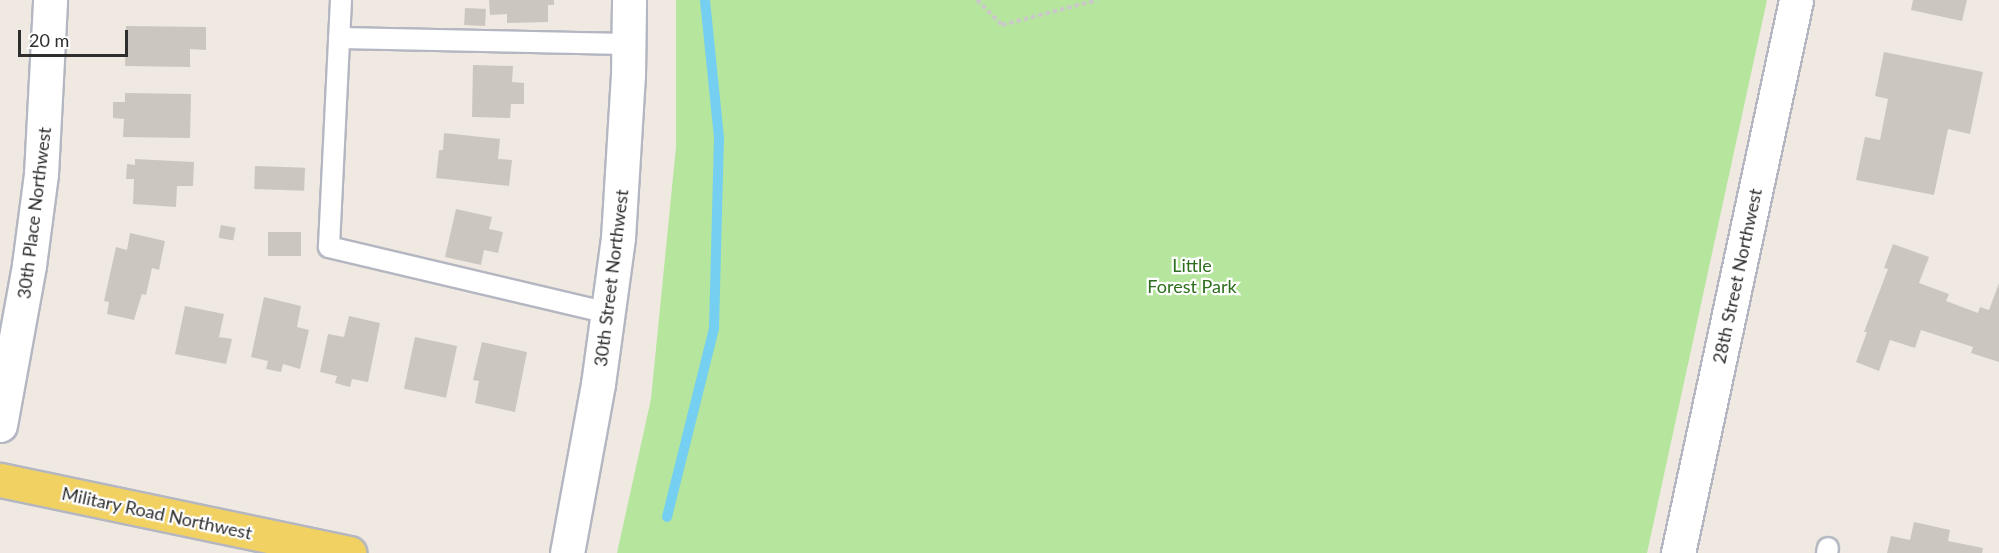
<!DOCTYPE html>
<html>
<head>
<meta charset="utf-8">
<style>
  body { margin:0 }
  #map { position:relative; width:1999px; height:553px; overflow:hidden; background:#efe9e1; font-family:Lato,sans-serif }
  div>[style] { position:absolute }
  .green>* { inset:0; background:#b6e59e }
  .stream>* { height:10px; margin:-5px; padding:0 5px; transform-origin:5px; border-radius:5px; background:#75cff0 }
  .building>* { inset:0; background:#cbc7bf; transform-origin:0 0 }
  .path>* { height:4px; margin-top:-2px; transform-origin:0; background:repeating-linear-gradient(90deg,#c9c9c9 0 4.5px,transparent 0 7.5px) }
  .roads { filter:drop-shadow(2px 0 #b4b7c1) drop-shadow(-2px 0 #b4b7c1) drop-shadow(0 2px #b4b7c1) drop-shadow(0 -2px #b4b7c1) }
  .service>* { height:20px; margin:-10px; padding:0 10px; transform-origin:10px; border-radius:10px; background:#fff }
  .minor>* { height:33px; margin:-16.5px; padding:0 16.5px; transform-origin:16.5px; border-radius:16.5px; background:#fff }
  .primary>* { height:33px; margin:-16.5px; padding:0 16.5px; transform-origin:16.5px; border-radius:16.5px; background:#f2d163 }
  span { translate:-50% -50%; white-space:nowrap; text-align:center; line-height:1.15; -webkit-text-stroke:4.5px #fff; paint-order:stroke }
  .street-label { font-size:18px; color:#2e2e2e }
  .park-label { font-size:18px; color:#2c6e1b }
  .scale { position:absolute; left:18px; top:30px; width:110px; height:27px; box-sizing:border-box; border:3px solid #2e2e2e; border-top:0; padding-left:8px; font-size:18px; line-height:21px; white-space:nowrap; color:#2e2e2e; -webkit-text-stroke:4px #fff; paint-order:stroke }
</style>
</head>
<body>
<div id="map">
  <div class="green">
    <i style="clip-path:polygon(676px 0,1767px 0,1647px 553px,617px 553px,651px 399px,676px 147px)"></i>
  </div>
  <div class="stream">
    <i style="left:667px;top:517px;width:195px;rotate:-76deg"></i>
    <i style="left:714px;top:328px;width:190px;rotate:-88.5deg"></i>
    <i style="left:719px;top:138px;width:139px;rotate:-95.8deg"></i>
  </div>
  <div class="building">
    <i style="clip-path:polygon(489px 0,554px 0,554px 5px,548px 5px,548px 22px,507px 23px,507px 14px,490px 15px)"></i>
    <i style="clip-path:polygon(1913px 0,1967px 0,1962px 21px,1911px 10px)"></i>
    <i style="left:465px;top:8px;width:21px;height:17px;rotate:3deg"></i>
    <i style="clip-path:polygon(126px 26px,206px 27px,206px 50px,190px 49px,190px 67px,125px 66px)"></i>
    <i style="clip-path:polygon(1884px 52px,1983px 72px,1970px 134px,1948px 129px,1934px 195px,1856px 180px,1865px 137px,1880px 140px,1888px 99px,1875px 96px)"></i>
    <i style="clip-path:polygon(473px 65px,513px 66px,512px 82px,524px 83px,524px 104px,511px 104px,510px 118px,472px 117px)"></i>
    <i style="clip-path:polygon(125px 93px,191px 94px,190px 138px,123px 137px,124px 119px,113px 118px,113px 102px,125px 102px)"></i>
    <i style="clip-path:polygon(444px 133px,500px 139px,498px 159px,512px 160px,509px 186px,436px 178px,439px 150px,443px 150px)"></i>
    <i style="clip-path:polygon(135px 159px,194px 162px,193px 186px,177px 186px,176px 207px,133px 204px,134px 179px,126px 179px,127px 164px,135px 165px)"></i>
    <i style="left:255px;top:166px;width:50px;height:23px;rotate:2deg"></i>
    <i style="clip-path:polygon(456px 209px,492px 217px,489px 229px,503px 232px,498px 253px,484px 250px,481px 265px,445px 257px)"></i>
    <i style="left:221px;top:225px;width:15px;height:13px;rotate:11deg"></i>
    <i style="left:301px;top:232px;width:24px;height:33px;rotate:90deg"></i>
    <i style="clip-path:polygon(130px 233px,165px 241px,159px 270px,152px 268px,146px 295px,142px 294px,134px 320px,107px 314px,109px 302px,104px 301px,116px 247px,127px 250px)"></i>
    <i style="clip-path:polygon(1893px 244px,1929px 257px,1919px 283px,1949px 294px,1946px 301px,1978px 313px,1980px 307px,1989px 310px,1999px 283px,1999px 362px,1971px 353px,1973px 347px,1921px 330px,1915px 348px,1890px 340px,1879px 371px,1856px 362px,1867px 332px,1864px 332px,1888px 269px,1884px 268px)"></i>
    <i style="clip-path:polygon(264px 297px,301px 306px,297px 327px,309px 330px,300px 369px,283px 364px,281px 372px,266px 369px,268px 361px,251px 357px)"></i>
    <i style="clip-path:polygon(185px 306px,224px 314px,219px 337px,232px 339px,226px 364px,175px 354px)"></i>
    <i style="clip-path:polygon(349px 316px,380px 323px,368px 382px,352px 379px,350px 387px,335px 383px,337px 376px,320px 372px,328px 334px,344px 337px)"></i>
    <i style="left:415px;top:337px;width:43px;height:53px;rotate:12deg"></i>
    <i style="clip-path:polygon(482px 342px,527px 352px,515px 412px,475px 403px,479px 381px,473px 380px)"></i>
    <i style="clip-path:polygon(1914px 522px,1950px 530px,1948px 541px,1983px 548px,1982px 553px,1887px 553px,1891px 536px,1910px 540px)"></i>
  </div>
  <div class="path">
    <i style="left:977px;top:0;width:35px;rotate:45deg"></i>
    <i style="left:1002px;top:25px;width:98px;rotate:-14.7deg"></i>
  </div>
  <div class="roads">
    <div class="service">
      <i style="left:341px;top:0;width:247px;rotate:92.8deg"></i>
      <i style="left:329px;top:247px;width:287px;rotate:13.3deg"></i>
      <i style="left:339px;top:38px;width:289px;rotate:1.2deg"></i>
      <i style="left:1827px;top:553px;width:5px;rotate:-79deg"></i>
    </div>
    <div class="minor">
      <i style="left:0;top:425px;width:163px;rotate:-79.7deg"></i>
      <i style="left:29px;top:265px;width:92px;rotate:-82.5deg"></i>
      <i style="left:41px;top:174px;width:174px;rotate:-87deg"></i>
      <i style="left:567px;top:553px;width:172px;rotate:-79.6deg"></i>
      <i style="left:598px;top:384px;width:147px;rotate:-82.2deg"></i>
      <i style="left:618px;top:238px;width:163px;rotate:-86.5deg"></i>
      <i style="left:628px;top:75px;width:75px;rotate:-89.2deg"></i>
      <i style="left:1678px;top:553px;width:565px;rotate:-77.95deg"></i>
    </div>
    <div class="primary">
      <i style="left:0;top:480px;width:357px;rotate:11.8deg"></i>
    </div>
  </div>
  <div class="street-label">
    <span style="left:34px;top:213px;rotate:-83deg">30th Place Northwest</span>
    <span style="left:1737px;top:276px;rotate:-78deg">28th Street Northwest</span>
    <span style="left:611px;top:278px;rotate:-83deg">30th Street Northwest</span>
    <span style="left:157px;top:513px;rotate:12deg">Military Road Northwest</span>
  </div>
  <div class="park-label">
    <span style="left:1192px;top:276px">Little<br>Forest Park</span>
  </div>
  <div class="scale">20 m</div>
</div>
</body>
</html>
